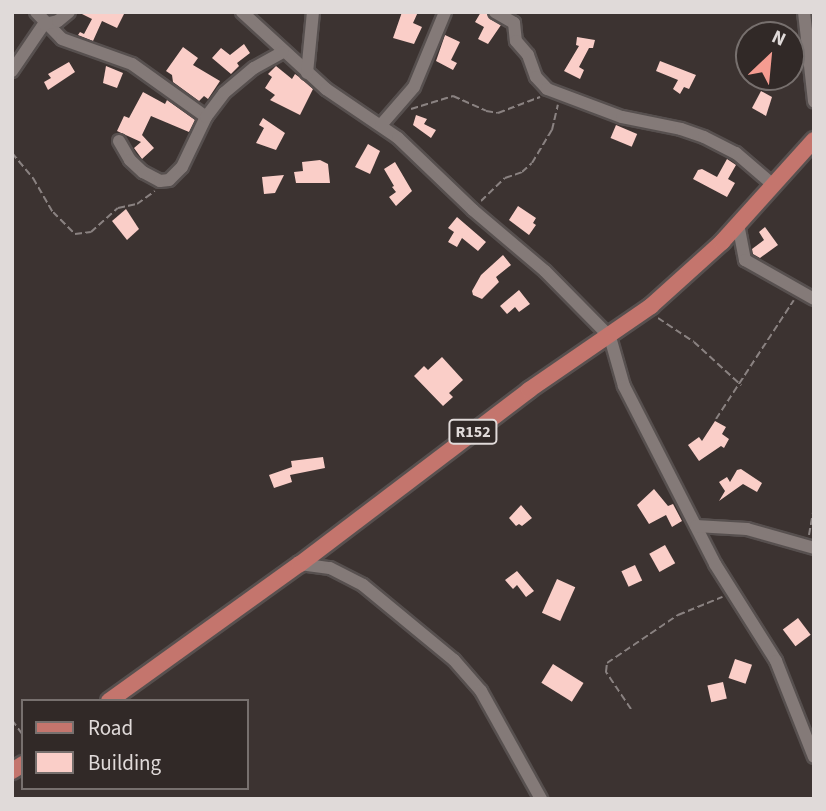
<!DOCTYPE html>
<html>
<head>
<meta charset="utf-8">
<style>
  body { margin:0 }
  #map { position:relative; width:826px; height:811px; overflow:hidden; background:#3c3331; font-family:"Source Sans 3",sans-serif }
  div>[style] { position:absolute }
  .building>* { inset:0; background:#facec8; transform-origin:0 0 }
  .path>* { height:2px; margin-top:-1px; transform-origin:0; background:repeating-linear-gradient(90deg,#8a8281 0 7px,transparent 0 10.5px) }
  .roads { filter:drop-shadow(2px 0 #57504f) drop-shadow(-2px 0 #57504f) drop-shadow(0 2px #57504f) drop-shadow(0 -2px #57504f) }
  .minor>* { height:12px; margin:-6px; padding:0 6px; transform-origin:6px; border-radius:6px; background:#847a78 }
  .major>* { height:16px; margin:-8px; padding:0 8px; transform-origin:8px; border-radius:8px; background:#c4756d }
  span { translate:-50% -50%; white-space:nowrap; text-align:center; line-height:1.15; -webkit-text-stroke:7px #312927; paint-order:stroke }
  .shield-label span { padding:2px 5px; background:#312927; border:2px solid; border-radius:5px; -webkit-text-stroke-width:0 }
  .shield-label { font-size:16px; color:#e0dad9; font-weight:700 }
  .frame { position:absolute; inset:0; border:14px solid #e0dad9; pointer-events:none }
  .legend { position:absolute; left:21px; top:699px; width:228px; height:91px; box-sizing:border-box; background:#312927; border:2px solid #77706e; margin:0; padding:9px 12px; list-style:none; font-size:21px; color:#e0dad9 }
  .legend li { display:flex; align-items:center; gap:14px; height:35px }
  .legend b { width:35px; border:2px solid #77706e }
  .north { position:absolute; left:735px; top:21px; width:70px; height:70px; box-sizing:border-box; background:#312927; border:2px solid #77706e; border-radius:50%; rotate:26deg; font-size:19px; font-weight:700; line-height:28px; text-align:center; color:#e0dad9 }
  .north::after { content:''; display:block; margin:auto; width:24px; height:32px; background:#f59c91; clip-path:polygon(50% 0,100% 100%,50% 72%,0 100%) }
</style>
</head>
<body>
<div id="map">
  <div class="building">
    <i style="clip-path:polygon(78px 12px,125px 12px,117px 28px,102px 21px,93px 41px,78px 35px,80px 32px,84px 34px,92px 19px)"></i>
    <i style="clip-path:polygon(402px 12px,418px 12px,413px 23px,422px 27px,414px 44px,393px 38px)"></i>
    <i style="clip-path:polygon(481px 12px,486px 12px,490px 19px,501px 25px,488px 44px,478px 39px,484px 27px,475px 22px)"></i>
    <i style="clip-path:polygon(445px 35px,460px 42px,451px 60px,457px 63px,453px 70px,436px 61px)"></i>
    <i style="clip-path:polygon(577px 37px,595px 40px,593px 48px,589px 48px,579px 67px,584px 70px,580px 79px,564px 71px,579px 46px,576px 45px)"></i>
    <i style="clip-path:polygon(244px 44px,250px 53px,237px 63px,239px 66px,231px 74px,212px 58px,221px 48px,230px 55px)"></i>
    <i style="clip-path:polygon(183px 47px,198px 58px,193px 65px,220px 81px,208px 99px,204px 96px,199px 101px,173px 82px,172px 75px,166px 71px)"></i>
    <i style="clip-path:polygon(660px 61px,696px 75px,689px 89px,684px 87px,680px 94px,673px 89px,678px 80px,656px 71px)"></i>
    <i style="clip-path:polygon(69px 62px,75px 72px,48px 90px,44px 82px,51px 78px,48px 74px)"></i>
    <i style="clip-path:polygon(106px 66px,123px 73px,117px 88px,103px 83px)"></i>
    <i style="clip-path:polygon(276px 66px,292px 79px,295px 74px,299px 77px,313px 89px,300px 115px,270px 100px,275px 95px,265px 88px,272px 77px,268px 74px)"></i>
    <i style="clip-path:polygon(761px 91px,772px 97px,766px 116px,752px 108px)"></i>
    <i style="clip-path:polygon(143px 92px,165px 104px,167px 100px,195px 120px,189px 132px,151px 116px,142px 135px,154px 148px,142px 159px,134px 148px,141px 142px,117px 131px,124px 116px,129px 118px)"></i>
    <i style="clip-path:polygon(416px 115px,427px 119px,424px 124px,436px 130px,431px 138px,413px 125px)"></i>
    <i style="clip-path:polygon(263px 118px,285px 133px,276px 150px,256px 143px,264px 128px,259px 125px)"></i>
    <i style="left:616px;top:125px;width:23px;height:14px;rotate:23deg"></i>
    <i style="clip-path:polygon(368px 144px,380px 151px,370px 174px,355px 167px)"></i>
    <i style="clip-path:polygon(727px 159px,736px 165px,728px 179px,735px 183px,727px 197px,693px 179px,698px 170px,702px 169px,717px 177px)"></i>
    <i style="clip-path:polygon(320px 160px,328px 164px,330px 183px,296px 183px,294px 172px,303px 171px,302px 162px)"></i>
    <i style="clip-path:polygon(395px 162px,412px 191px,396px 206px,389px 197px,396px 192px,392px 187px,394px 186px,384px 169px)"></i>
    <i style="clip-path:polygon(284px 175px,275px 193px,264px 194px,262px 177px)"></i>
    <i style="clip-path:polygon(518px 206px,536px 218px,533px 223px,536px 225px,529px 235px,509px 220px)"></i>
    <i style="clip-path:polygon(126px 209px,139px 229px,127px 240px,112px 221px)"></i>
    <i style="clip-path:polygon(457px 217px,486px 242px,478px 251px,462px 238px,457px 247px,448px 242px,454px 232px,448px 228px)"></i>
    <i style="clip-path:polygon(765px 227px,778px 245px,760px 258px,753px 254px,752px 249px,764px 240px,759px 232px)"></i>
    <i style="clip-path:polygon(503px 255px,511px 265px,496px 277px,499px 282px,482px 299px,473px 295px,472px 291px,481px 275px)"></i>
    <i style="clip-path:polygon(519px 290px,530px 304px,519px 312px,515px 307px,507px 314px,500px 306px)"></i>
    <i style="clip-path:polygon(442px 357px,463px 380px,449px 393px,453px 397px,443px 406px,414px 376px,424px 366px,428px 370px)"></i>
    <i style="clip-path:polygon(715px 421px,726px 427px,722px 434px,729px 439px,724px 448px,721px 446px,699px 461px,688px 445px,699px 437px,702px 441px)"></i>
    <i style="clip-path:polygon(323px 457px,325px 468px,290px 475px,292px 482px,274px 488px,269px 475px,292px 467px,291px 461px)"></i>
    <i style="clip-path:polygon(741px 469px,762px 483px,757px 492px,743px 484px,719px 501px,725px 491px,719px 482px,727px 477px,730px 482px,737px 470px)"></i>
    <i style="clip-path:polygon(654px 489px,668px 506px,673px 504px,682px 521px,672px 527px,666px 515px,649px 524px,637px 505px)"></i>
    <i style="clip-path:polygon(521px 505px,532px 518px,522px 526px,519px 524px,516px 526px,509px 518px)"></i>
    <i style="left:665px;top:545px;width:21px;height:18px;rotate:61deg"></i>
    <i style="left:635px;top:565px;width:17px;height:15px;rotate:65deg"></i>
    <i style="clip-path:polygon(517px 571px,534px 591px,526px 597px,517px 585px,513px 589px,505px 580px)"></i>
    <i style="left:557px;top:579px;width:20px;height:37px;rotate:24deg"></i>
    <i style="left:798px;top:618px;width:21px;height:19px;rotate:53deg"></i>
    <i style="left:735px;top:659px;width:18px;height:20px;rotate:19deg"></i>
    <i style="left:553px;top:664px;width:36px;height:22px;rotate:32deg"></i>
    <i style="left:723px;top:682px;width:17px;height:16px;rotate:77deg"></i>
  </div>
  <div class="path">
    <i style="left:411px;top:109px;width:44px;rotate:-17.2deg"></i>
    <i style="left:453px;top:96px;width:36px;rotate:24deg"></i>
    <i style="left:486px;top:111px;width:12px;rotate:9deg"></i>
    <i style="left:498px;top:113px;width:45px;rotate:-20.9deg"></i>
    <i style="left:12px;top:153px;width:33px;rotate:50deg"></i>
    <i style="left:33px;top:178px;width:39px;rotate:60deg"></i>
    <i style="left:53px;top:212px;width:31px;rotate:45deg"></i>
    <i style="left:75px;top:234px;width:16px;rotate:-7deg"></i>
    <i style="left:91px;top:232px;width:36px;rotate:-42deg"></i>
    <i style="left:118px;top:208px;width:19px;rotate:-12deg"></i>
    <i style="left:137px;top:204px;width:22px;rotate:-36deg"></i>
    <i style="left:481px;top:201px;width:33px;rotate:-44deg"></i>
    <i style="left:505px;top:178px;width:18px;rotate:-19deg"></i>
    <i style="left:522px;top:172px;width:13px;rotate:-42deg"></i>
    <i style="left:532px;top:163px;width:39px;rotate:-59deg"></i>
    <i style="left:552px;top:130px;width:26px;rotate:-77deg"></i>
    <i style="left:658px;top:318px;width:43px;rotate:33.7deg"></i>
    <i style="left:694px;top:342px;width:64px;rotate:42.5deg"></i>
    <i style="left:716px;top:419px;width:142px;rotate:-56.8deg"></i>
    <i style="left:809px;top:535px;width:27px;rotate:-80deg"></i>
    <i style="left:631px;top:709px;width:45px;rotate:-124deg"></i>
    <i style="left:606px;top:672px;width:9px;rotate:-84deg"></i>
    <i style="left:607px;top:663px;width:86px;rotate:-34.1deg"></i>
    <i style="left:678px;top:615px;width:48px;rotate:-22.2deg"></i>
    <i style="left:12px;top:720px;width:19px;rotate:54deg"></i>
  </div>
  <div class="roads">
    <div class="minor">
      <i style="left:36px;top:12px;width:37px;rotate:46deg"></i>
      <i style="left:62px;top:39px;width:74px;rotate:19.7deg"></i>
      <i style="left:132px;top:64px;width:91px;rotate:35.6deg"></i>
      <i style="left:242px;top:12px;width:114px;rotate:42.5deg"></i>
      <i style="left:326px;top:89px;width:87px;rotate:34.2deg"></i>
      <i style="left:398px;top:138px;width:104px;rotate:43.8deg"></i>
      <i style="left:473px;top:210px;width:94px;rotate:40.3deg"></i>
      <i style="left:545px;top:271px;width:93px;rotate:45.4deg"></i>
      <i style="left:610px;top:337px;width:51px;rotate:74.1deg"></i>
      <i style="left:624px;top:386px;width:200px;rotate:62.9deg"></i>
      <i style="left:715px;top:564px;width:115px;rotate:57.8deg"></i>
      <i style="left:776px;top:661px;width:103px;rotate:68.4deg"></i>
      <i style="left:495px;top:12px;width:22px;rotate:30deg"></i>
      <i style="left:514px;top:23px;width:18px;rotate:84deg"></i>
      <i style="left:516px;top:41px;width:18px;rotate:49deg"></i>
      <i style="left:528px;top:55px;width:23px;rotate:70deg"></i>
      <i style="left:536px;top:77px;width:16px;rotate:47deg"></i>
      <i style="left:547px;top:89px;width:80px;rotate:20.5deg"></i>
      <i style="left:622px;top:117px;width:60px;rotate:11.5deg"></i>
      <i style="left:681px;top:129px;width:24px;rotate:19deg"></i>
      <i style="left:704px;top:137px;width:36px;rotate:27deg"></i>
      <i style="left:736px;top:153px;width:48px;rotate:40.7deg"></i>
      <i style="left:804px;top:12px;width:90px;rotate:83.6deg"></i>
      <i style="left:12px;top:71px;width:57px;rotate:-55.8deg"></i>
      <i style="left:44px;top:24px;width:14px;rotate:-12deg"></i>
      <i style="left:58px;top:21px;width:14px;rotate:-39deg"></i>
      <i style="left:307px;top:73px;width:61px;rotate:-84.4deg"></i>
      <i style="left:381px;top:125px;width:50px;rotate:-49deg"></i>
      <i style="left:414px;top:87px;width:81px;rotate:-67.5deg"></i>
      <i style="left:119px;top:141px;width:22px;rotate:60deg"></i>
      <i style="left:130px;top:160px;width:18px;rotate:43deg"></i>
      <i style="left:143px;top:172px;width:19px;rotate:28deg"></i>
      <i style="left:160px;top:181px;width:9px;rotate:-6deg"></i>
      <i style="left:169px;top:180px;width:18px;rotate:-45deg"></i>
      <i style="left:182px;top:167px;width:55px;rotate:-64.4deg"></i>
      <i style="left:206px;top:117px;width:30px;rotate:-53deg"></i>
      <i style="left:224px;top:93px;width:39px;rotate:-40deg"></i>
      <i style="left:254px;top:68px;width:33px;rotate:-29deg"></i>
      <i style="left:738px;top:224px;width:37px;rotate:79deg"></i>
      <i style="left:745px;top:260px;width:79px;rotate:29.5deg"></i>
      <i style="left:696px;top:526px;width:51px;rotate:3.4deg"></i>
      <i style="left:747px;top:529px;width:70px;rotate:15.8deg"></i>
      <i style="left:300px;top:564px;width:30px;rotate:8deg"></i>
      <i style="left:330px;top:568px;width:37px;rotate:27deg"></i>
      <i style="left:363px;top:585px;width:118px;rotate:39.5deg"></i>
      <i style="left:454px;top:660px;width:41px;rotate:48.9deg"></i>
      <i style="left:481px;top:691px;width:124px;rotate:60.9deg"></i>
    </div>
    <div class="major">
      <i style="left:109px;top:701px;width:235px;rotate:-35.7deg"></i>
      <i style="left:300px;top:564px;width:288px;rotate:-37.2deg"></i>
      <i style="left:529px;top:390px;width:148px;rotate:-34.5deg"></i>
      <i style="left:651px;top:306px;width:96px;rotate:-42deg"></i>
      <i style="left:722px;top:242px;width:137px;rotate:-48deg"></i>
      <i style="left:12px;top:771px;width:13px;rotate:-32deg"></i>
    </div>
  </div>
  <div class="shield-label">
    <span style="left:473px;top:432px">R152</span>
  </div>
  <div class="frame"></div>
  <ul class="legend">
  <li><b style="height:9px;background:#c4756d"></b>Road</li>
  <li><b style="height:19px;background:#facec8"></b>Building</li>
  </ul>
  <div class="north">N</div>
</div>
</body>
</html>
